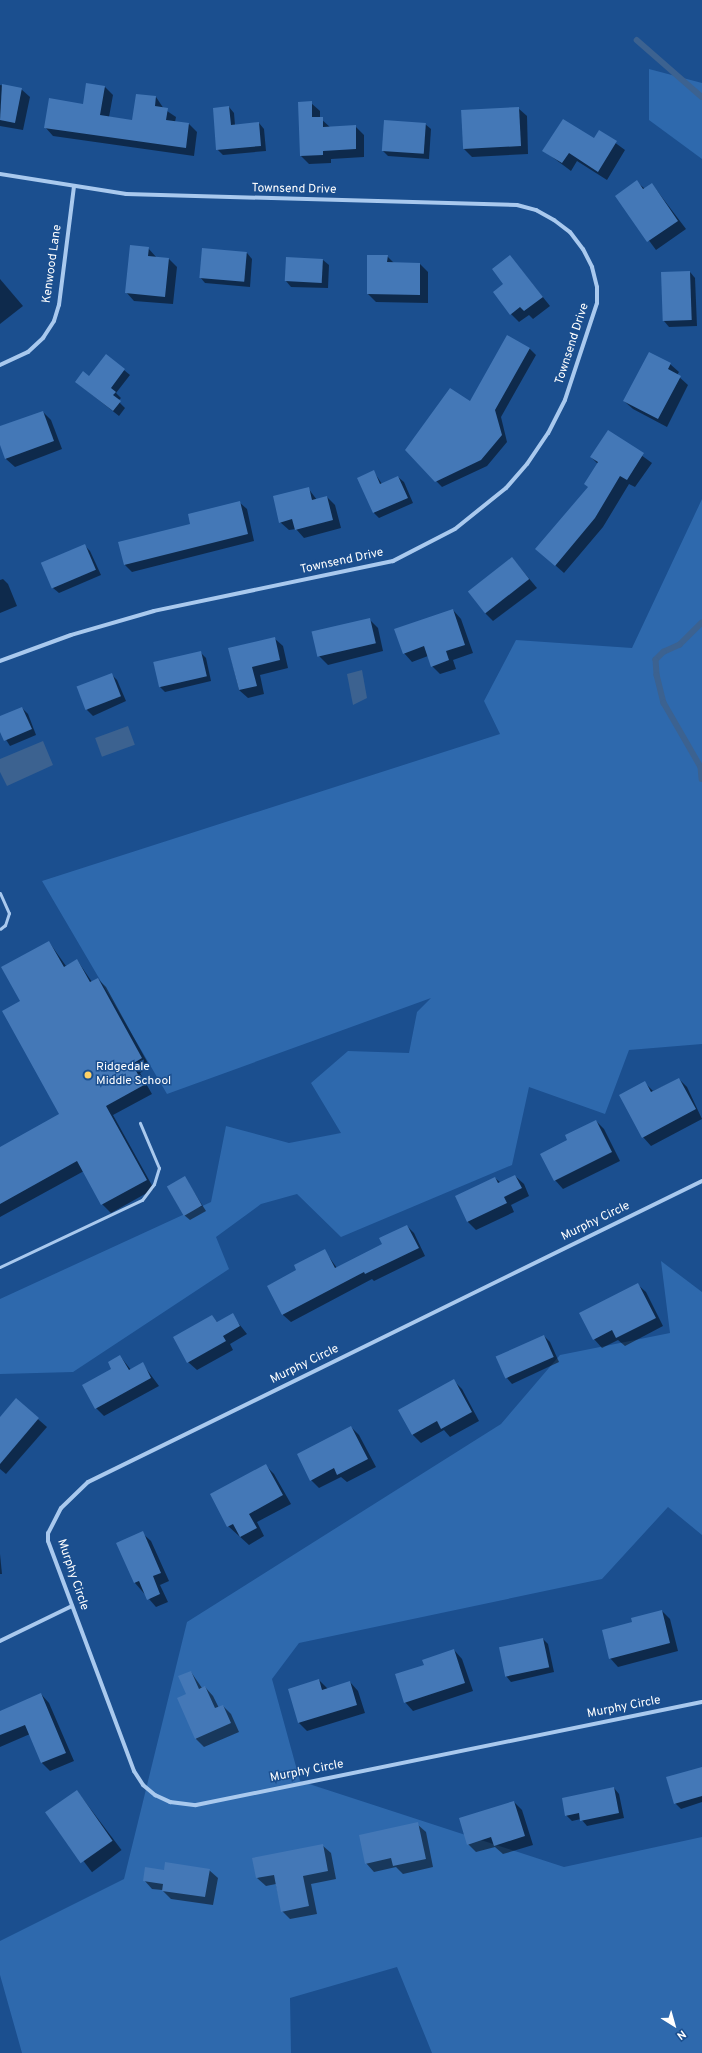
<!DOCTYPE html>
<html>
<head>
<meta charset="utf-8">
<style>
  body { margin:0 }
  #map { position:relative; width:702px; height:2053px; overflow:hidden; background:#1b4f8f; font-family:Overpass,sans-serif }
  div>[style] { position:absolute }
  .green>* { inset:0; background:#2e69ad }
  .water>* { inset:0; background:#3c6290; transform-origin:0 0 }
  .shadow>* { inset:0; background:#0007; transform-origin:0 0 }
  .stream>* { height:5.5px; margin:-2.75px; padding:0 2.75px; transform-origin:2.75px; border-radius:2.75px; background:#3c6290 }
  .building>* { inset:0; background:#4478b7; transform-origin:0 0 }
  .lane>* { height:3px; margin:-1.5px; padding:0 1.5px; transform-origin:1.5px; border-radius:1.5px; background:#a9c9ee }
  .street>* { height:4px; margin:-2px; padding:0 2px; transform-origin:2px; border-radius:2px; background:#a9c9ee }
  .dots>* { width:11px; height:11px; translate:-50% -50%; box-sizing:border-box; border:2px solid #1b4f8f; border-radius:50% }
  span { translate:-50% -50%; white-space:nowrap; text-align:center; line-height:1.15; -webkit-text-stroke:3px #1b4f8f; paint-order:stroke }
  .street-label { font-size:12px; color:#fff }
  .poi-label { font-size:12px; color:#fff }
  .left { translate:0 -50%; text-align:left }
  .north { position:absolute; left:654px; top:2005px; width:40px; height:40px; -webkit-text-stroke:3px #1b4f8f; paint-order:stroke; rotate:143deg; font-size:11px; font-weight:700; line-height:16px; text-align:center; color:#fff }
  .north::after { content:''; display:block; margin:auto; width:14px; height:18px; background:#fff; clip-path:polygon(50% 0,100% 100%,50% 72%,0 100%) }
</style>
</head>
<body>
<div id="map">
  <div class="green">
    <i style="clip-path:polygon(649px 69px,702px 83px,702px 159px,649px 120px)"></i>
    <i style="clip-path:polygon(702px 499px,702px 1044px,629px 1050px,605px 1114px,529px 1087px,512px 1165px,341px 1237px,297px 1194px,261px 1204px,216px 1237px,229px 1269px,73px 1372px,0 1374px,0 1299px,211px 1202px,226px 1126px,289px 1143px,341px 1133px,311px 1083px,348px 1051px,409px 1053px,417px 1012px,431px 998px,167px 1094px,42px 881px,500px 734px,484px 701px,516px 640px,632px 648px)"></i>
    <i style="clip-path:polygon(661px 1261px,702px 1292px,702px 1535px,668px 1507px,602px 1579px,299px 1643px,272px 1679px,300px 1781px,564px 1867px,702px 1837px,702px 2053px,432px 2053px,397px 1967px,290px 1998px,291px 2053px,22px 2053px,0 1975px,0 1941px,124px 1879px,187px 1622px,501px 1424px,560px 1355px,670px 1333px)"></i>
  </div>
  <div class="water">
    <i style="clip-path:polygon(362px 670px,367px 698px,353px 705px,347px 674px)"></i>
    <i style="left:128px;top:726px;width:20px;height:35px;rotate:70deg"></i>
    <i style="clip-path:polygon(43px 741px,53px 765px,7px 786px,0 772px,0 759px)"></i>
  </div>
  <div class="shadow">
    <i style="clip-path:polygon(0 85px,21px 89px,30px 97px,23px 130px,0 126px)"></i>
    <i style="clip-path:polygon(105px 87px,113px 95px,109px 117px,133px 121px,156px 97px,164px 109px,176px 117px,175px 122px,189px 124px,197px 132px,194px 156px,53px 136px,45px 127px,84px 105px)"></i>
    <i style="clip-path:polygon(299px 103px,311px 103px,320px 111px,320px 118px,331px 128px,355px 126px,364px 135px,364px 157px,331px 159px,331px 163px,309px 164px,301px 156px)"></i>
    <i style="clip-path:polygon(229px 107px,234px 113px,235px 125px,259px 123px,264px 129px,266px 151px,223px 155px,217px 149px)"></i>
    <i style="clip-path:polygon(518px 108px,527px 116px,528px 154px,472px 157px,463px 148px)"></i>
    <i style="clip-path:polygon(425px 124px,431px 129px,429px 159px,388px 156px,382px 150px)"></i>
    <i style="clip-path:polygon(599px 131px,625px 150px,607px 180px,577px 161px,571px 171px,543px 150px,594px 140px)"></i>
    <i style="clip-path:polygon(637px 182px,645px 189px,652px 184px,686px 229px,656px 250px,616px 196px)"></i>
    <i style="clip-path:polygon(148px 248px,157px 258px,169px 259px,177px 267px,173px 304px,134px 301px,126px 292px)"></i>
    <i style="clip-path:polygon(247px 253px,252px 259px,250px 287px,205px 283px,200px 277px)"></i>
    <i style="clip-path:polygon(387px 256px,394px 263px,420px 264px,428px 272px,428px 303px,376px 302px,368px 294px)"></i>
    <i style="clip-path:polygon(510px 256px,550px 306px,533px 319px,529px 315px,519px 322px,511px 314px,504px 284px)"></i>
    <i style="clip-path:polygon(287px 258px,323px 260px,329px 265px,328px 288px,291px 287px,286px 281px)"></i>
    <i style="clip-path:polygon(690px 272px,695px 278px,697px 326px,669px 327px,664px 321px,662px 273px)"></i>
    <i style="clip-path:polygon(0 279px,23px 306px,0 324px)"></i>
    <i style="clip-path:polygon(529px 348px,536px 355px,501px 417px,507px 442px,487px 466px,442px 487px,406px 450px,470px 402px)"></i>
    <i style="clip-path:polygon(107px 356px,130px 375px,116px 393px,121px 398px,118px 401px,125px 408px,119px 416px,76px 382px,90px 378px)"></i>
    <i style="clip-path:polygon(670px 364px,679px 372px,677px 375px,688px 385px,667px 427px,633px 409px,624px 401px)"></i>
    <i style="clip-path:polygon(43px 412px,51px 420px,62px 449px,15px 467px,6px 459px,0 442px,0 427px)"></i>
    <i style="clip-path:polygon(608px 431px,652px 463px,635px 487px,629px 484px,603px 527px,564px 573px,537px 549px,589px 487px,598px 464px,591px 457px)"></i>
    <i style="clip-path:polygon(374px 472px,382px 484px,398px 477px,404px 482px,413px 503px,379px 518px,374px 513px,359px 478px)"></i>
    <i style="clip-path:polygon(308px 488px,317px 500px,327px 497px,335px 505px,341px 528px,304px 538px,296px 529px,289px 530px,280px 522px)"></i>
    <i style="clip-path:polygon(239px 502px,247px 509px,254px 541px,132px 572px,125px 565px,120px 543px,191px 525px)"></i>
    <i style="clip-path:polygon(85px 546px,90px 551px,101px 575px,59px 593px,53px 588px,43px 563px)"></i>
    <i style="clip-path:polygon(512px 558px,537px 588px,493px 621px,484px 612px)"></i>
    <i style="clip-path:polygon(3px 579px,8px 584px,17px 606px,0 613px,0 580px)"></i>
    <i style="clip-path:polygon(453px 610px,461px 619px,473px 653px,453px 660px,456px 669px,440px 674px,432px 666px,428px 656px,412px 662px,404px 653px)"></i>
    <i style="clip-path:polygon(369px 619px,378px 628px,383px 651px,328px 665px,319px 656px)"></i>
    <i style="clip-path:polygon(274px 638px,283px 646px,288px 668px,260px 675px,264px 694px,248px 698px,239px 690px,229px 649px)"></i>
    <i style="clip-path:polygon(200px 652px,206px 658px,211px 681px,165px 692px,160px 687px)"></i>
    <i style="clip-path:polygon(111px 674px,117px 680px,126px 701px,93px 716px,87px 710px)"></i>
    <i style="clip-path:polygon(22px 708px,28px 714px,36px 735px,10px 746px,0 730px,0 718px)"></i>
    <i style="clip-path:polygon(49px 942px,66px 966px,77px 960px,92px 982px,98px 979px,106px 987px,150px 1067px,140px 1073px,152px 1094px,113px 1115px,154px 1189px,111px 1213px,102px 1204px,84px 1171px,0 1217px,0 1148px,60px 1115px,21px 1001px)"></i>
    <i style="clip-path:polygon(679px 1079px,687px 1087px,702px 1119px,651px 1146px,643px 1137px,645px 1083px,653px 1091px)"></i>
    <i style="clip-path:polygon(596px 1121px,604px 1129px,620px 1161px,563px 1189px,555px 1180px,568px 1141px)"></i>
    <i style="clip-path:polygon(515px 1176px,524px 1184px,529px 1196px,511px 1205px,514px 1212px,476px 1230px,468px 1222px,456px 1197px,495px 1178px,501px 1183px)"></i>
    <i style="clip-path:polygon(185px 1178px,206px 1211px,190px 1220px,184px 1215px)"></i>
    <i style="clip-path:polygon(407px 1226px,414px 1233px,425px 1256px,374px 1281px,372px 1279px,291px 1322px,283px 1315px,268px 1286px,298px 1271px,324px 1250px,337px 1268px,384px 1245px)"></i>
    <i style="clip-path:polygon(637px 1284px,646px 1292px,663px 1326px,625px 1346px,618px 1340px,602px 1348px,594px 1339px)"></i>
    <i style="clip-path:polygon(232px 1315px,247px 1334px,230px 1344px,233px 1350px,197px 1370px,188px 1362px,212px 1316px,218px 1323px)"></i>
    <i style="clip-path:polygon(544px 1336px,550px 1342px,559px 1362px,512px 1384px,507px 1378px)"></i>
    <i style="clip-path:polygon(120px 1356px,131px 1370px,142px 1363px,159px 1386px,104px 1416px,96px 1408px)"></i>
    <i style="clip-path:polygon(453px 1380px,462px 1389px,479px 1421px,450px 1437px,444px 1430px,421px 1443px,412px 1434px)"></i>
    <i style="clip-path:polygon(16px 1400px,47px 1427px,6px 1474px,0 1469px,0 1418px)"></i>
    <i style="clip-path:polygon(351px 1427px,359px 1435px,376px 1467px,347px 1482px,341px 1477px,319px 1488px,311px 1480px)"></i>
    <i style="clip-path:polygon(266px 1466px,274px 1474px,291px 1504px,257px 1522px,264px 1536px,249px 1545px,228px 1526px)"></i>
    <i style="clip-path:polygon(142px 1533px,151px 1541px,169px 1581px,160px 1585px,168px 1602px,156px 1607px,135px 1583px)"></i>
    <i style="clip-path:polygon(0 1554px,2px 1574px,0 1574px)"></i>
    <i style="clip-path:polygon(662px 1611px,670px 1619px,678px 1651px,618px 1667px,610px 1658px,634px 1623px)"></i>
    <i style="clip-path:polygon(543px 1639px,548px 1644px,554px 1672px,511px 1682px,506px 1676px)"></i>
    <i style="clip-path:polygon(454px 1650px,462px 1659px,473px 1691px,413px 1711px,405px 1702px,425px 1665px)"></i>
    <i style="clip-path:polygon(191px 1672px,202px 1688px,205px 1687px,213px 1696px,219px 1708px,223px 1706px,231px 1714px,239px 1732px,204px 1747px,196px 1739px,187px 1695px)"></i>
    <i style="clip-path:polygon(319px 1680px,328px 1689px,350px 1682px,358px 1691px,365px 1713px,307px 1731px,299px 1723px)"></i>
    <i style="clip-path:polygon(41px 1694px,49px 1703px,74px 1761px,50px 1771px,42px 1763px,30px 1734px,0 1747px,0 1712px)"></i>
    <i style="clip-path:polygon(702px 1768px,702px 1802px,681px 1809px,675px 1803px)"></i>
    <i style="clip-path:polygon(614px 1788px,619px 1794px,624px 1818px,587px 1826px,581px 1819px,572px 1821px,566px 1815px)"></i>
    <i style="left:77px;top:1791px;width:74px;height:37px;rotate:53deg"></i>
    <i style="clip-path:polygon(514px 1802px,522px 1810px,533px 1845px,503px 1854px,495px 1847px,476px 1852px,468px 1844px)"></i>
    <i style="clip-path:polygon(417px 1824px,426px 1832px,433px 1867px,403px 1874px,396px 1867px,374px 1872px,366px 1863px)"></i>
    <i style="clip-path:polygon(322px 1845px,331px 1853px,336px 1879px,311px 1884px,317px 1914px,290px 1919px,282px 1911px,276px 1884px,266px 1886px,257px 1878px)"></i>
    <i style="clip-path:polygon(209px 1870px,218px 1878px,213px 1905px,171px 1899px,162px 1890px,152px 1889px,144px 1880px,165px 1871px)"></i>
  </div>
  <div class="stream">
    <i style="left:637px;top:40px;width:86px;rotate:41.2deg"></i>
    <i style="left:702px;top:623px;width:31px;rotate:135deg"></i>
    <i style="left:680px;top:645px;width:17px;rotate:156deg"></i>
    <i style="left:664px;top:652px;width:11px;rotate:135deg"></i>
    <i style="left:656px;top:660px;width:15px;rotate:86deg"></i>
    <i style="left:657px;top:675px;width:29px;rotate:76deg"></i>
    <i style="left:664px;top:703px;width:74px;rotate:60deg"></i>
    <i style="left:701px;top:767px;width:12px;rotate:85deg"></i>
  </div>
  <div class="building">
    <i style="clip-path:polygon(86px 83px,105px 86px,100px 115px,132px 120px,136px 94px,156px 96px,155px 106px,168px 108px,166px 120px,189px 123px,186px 148px,44px 128px,49px 98px,83px 104px)"></i>
    <i style="clip-path:polygon(2px 84px,22px 88px,15px 123px,0 120px)"></i>
    <i style="clip-path:polygon(312px 101px,312px 117px,323px 117px,323px 127px,356px 125px,356px 149px,323px 151px,323px 155px,300px 156px,298px 102px)"></i>
    <i style="clip-path:polygon(229px 106px,231px 125px,259px 122px,261px 146px,216px 150px,213px 108px)"></i>
    <i style="left:519px;top:107px;width:39px;height:58px;rotate:87deg"></i>
    <i style="clip-path:polygon(563px 119px,594px 138px,599px 130px,617px 141px,598px 172px,569px 153px,562px 163px,542px 151px)"></i>
    <i style="left:384px;top:120px;width:42px;height:31px;rotate:4deg"></i>
    <i style="clip-path:polygon(637px 180px,643px 189px,652px 183px,678px 221px,647px 242px,615px 196px)"></i>
    <i style="clip-path:polygon(130px 245px,149px 247px,148px 256px,169px 258px,165px 297px,125px 293px)"></i>
    <i style="left:202px;top:248px;width:45px;height:30px;rotate:5deg"></i>
    <i style="clip-path:polygon(367px 255px,388px 255px,387px 262px,420px 263px,420px 295px,367px 294px)"></i>
    <i style="clip-path:polygon(510px 255px,543px 297px,524px 311px,520px 307px,510px 315px,493px 292px,503px 284px,492px 269px)"></i>
    <i style="left:286px;top:257px;width:37px;height:24px;rotate:3deg"></i>
    <i style="left:690px;top:271px;width:49px;height:29px;rotate:88deg"></i>
    <i style="clip-path:polygon(507px 335px,530px 348px,495px 410px,502px 435px,481px 460px,435px 482px,405px 450px,450px 388px,470px 401px)"></i>
    <i style="clip-path:polygon(649px 352px,671px 363px,668px 369px,681px 376px,658px 419px,623px 401px)"></i>
    <i style="clip-path:polygon(106px 354px,125px 369px,111px 388px,116px 392px,113px 395px,121px 401px,113px 411px,75px 382px,83px 371px,89px 376px)"></i>
    <i style="clip-path:polygon(43px 411px,54px 441px,5px 459px,0 445px,0 426px)"></i>
    <i style="clip-path:polygon(608px 430px,644px 453px,627px 480px,620px 476px,595px 518px,555px 566px,535px 549px,588px 487px,584px 484px,598px 462px,590px 457px)"></i>
    <i style="clip-path:polygon(374px 470px,380px 484px,398px 476px,408px 498px,373px 513px,357px 478px)"></i>
    <i style="clip-path:polygon(309px 487px,312px 500px,327px 496px,333px 520px,295px 530px,292px 519px,279px 523px,273px 496px)"></i>
    <i style="clip-path:polygon(240px 501px,248px 534px,124px 565px,118px 542px,190px 524px,188px 514px)"></i>
    <i style="left:85px;top:544px;width:28px;height:48px;rotate:67deg"></i>
    <i style="left:512px;top:557px;width:28px;height:56px;rotate:52deg"></i>
    <i style="clip-path:polygon(453px 609px,465px 645px,446px 651px,449px 660px,431px 667px,424px 646px,403px 654px,394px 629px)"></i>
    <i style="left:370px;top:618px;width:26px;height:60px;rotate:77deg"></i>
    <i style="clip-path:polygon(275px 637px,280px 660px,252px 667px,257px 686px,239px 690px,228px 648px)"></i>
    <i style="left:201px;top:651px;width:26px;height:49px;rotate:77deg"></i>
    <i style="left:112px;top:673px;width:25px;height:38px;rotate:69deg"></i>
    <i style="clip-path:polygon(22px 707px,32px 729px,4px 741px,0 732px,0 716px)"></i>
    <i style="clip-path:polygon(49px 941px,64px 967px,77px 959px,90px 982px,98px 978px,142px 1058px,132px 1064px,144px 1085px,106px 1106px,147px 1180px,101px 1205px,77px 1161px,0 1204px,0 1147px,59px 1114px,2px 1011px,20px 1001px,1px 967px)"></i>
    <i style="clip-path:polygon(679px 1078px,696px 1109px,642px 1138px,619px 1095px,645px 1081px,651px 1092px)"></i>
    <i style="clip-path:polygon(596px 1120px,612px 1152px,554px 1181px,540px 1154px,567px 1140px,565px 1135px)"></i>
    <i style="clip-path:polygon(515px 1175px,522px 1188px,504px 1197px,507px 1203px,467px 1222px,455px 1196px,495px 1177px,498px 1183px)"></i>
    <i style="left:185px;top:1176px;width:34px;height:21px;rotate:60deg"></i>
    <i style="clip-path:polygon(407px 1225px,419px 1248px,365px 1274px,364px 1272px,282px 1315px,267px 1286px,296px 1270px,294px 1265px,325px 1249px,335px 1268px,382px 1244px,379px 1238px)"></i>
    <i style="clip-path:polygon(638px 1283px,656px 1318px,616px 1338px,612px 1330px,593px 1340px,579px 1313px)"></i>
    <i style="clip-path:polygon(233px 1313px,240px 1326px,223px 1336px,226px 1341px,187px 1363px,173px 1337px,212px 1315px,217px 1322px)"></i>
    <i style="left:544px;top:1335px;width:24px;height:53px;rotate:66deg"></i>
    <i style="clip-path:polygon(120px 1355px,129px 1370px,143px 1362px,151px 1378px,95px 1409px,82px 1385px,111px 1369px,108px 1362px)"></i>
    <i style="clip-path:polygon(454px 1379px,472px 1412px,441px 1429px,437px 1421px,412px 1435px,398px 1410px)"></i>
    <i style="clip-path:polygon(16px 1398px,39px 1418px,0 1464px,0 1417px)"></i>
    <i style="clip-path:polygon(351px 1426px,368px 1459px,337px 1475px,334px 1468px,310px 1481px,297px 1454px)"></i>
    <i style="clip-path:polygon(266px 1464px,283px 1495px,249px 1514px,257px 1528px,240px 1537px,233px 1524px,227px 1527px,210px 1494px)"></i>
    <i style="clip-path:polygon(143px 1531px,161px 1573px,153px 1576px,160px 1594px,147px 1600px,139px 1581px,134px 1583px,116px 1543px)"></i>
    <i style="clip-path:polygon(662px 1610px,670px 1643px,609px 1659px,602px 1630px,632px 1622px,631px 1618px)"></i>
    <i style="left:543px;top:1638px;width:30px;height:45px;rotate:78deg"></i>
    <i style="clip-path:polygon(454px 1649px,465px 1683px,404px 1703px,395px 1674px,424px 1665px,422px 1660px)"></i>
    <i style="clip-path:polygon(191px 1671px,199px 1689px,205px 1686px,215px 1708px,223px 1705px,231px 1723px,195px 1739px,177px 1698px,186px 1694px,178px 1676px)"></i>
    <i style="clip-path:polygon(319px 1679px,322px 1690px,350px 1681px,357px 1705px,298px 1723px,288px 1689px)"></i>
    <i style="clip-path:polygon(41px 1693px,66px 1753px,41px 1763px,25px 1725px,0 1735px,0 1711px)"></i>
    <i style="clip-path:polygon(702px 1767px,702px 1796px,674px 1804px,666px 1777px)"></i>
    <i style="clip-path:polygon(614px 1787px,619px 1813px,580px 1821px,579px 1813px,565px 1816px,562px 1798px)"></i>
    <i style="left:77px;top:1790px;width:62px;height:39px;rotate:55deg"></i>
    <i style="clip-path:polygon(514px 1801px,525px 1836px,494px 1846px,491px 1837px,467px 1845px,459px 1818px)"></i>
    <i style="clip-path:polygon(418px 1822px,426px 1859px,393px 1866px,391px 1858px,365px 1864px,359px 1835px)"></i>
    <i style="clip-path:polygon(323px 1844px,328px 1871px,303px 1876px,309px 1906px,281px 1912px,274px 1875px,256px 1878px,252px 1858px)"></i>
    <i style="clip-path:polygon(165px 1862px,210px 1869px,205px 1897px,162px 1891px,163px 1884px,143px 1881px,145px 1867px,164px 1870px)"></i>
  </div>
  <div class="lane">
    <i style="left:0;top:893px;width:22px;rotate:66deg"></i>
    <i style="left:9px;top:913px;width:13px;rotate:108deg"></i>
    <i style="left:5px;top:925px;width:6px;rotate:141deg"></i>
    <i style="left:0;top:1267px;width:157px;rotate:-25.3deg"></i>
    <i style="left:142px;top:1200px;width:20px;rotate:-53deg"></i>
    <i style="left:154px;top:1184px;width:17px;rotate:-73deg"></i>
    <i style="left:159px;top:1168px;width:49px;rotate:-112.9deg"></i>
  </div>
  <div class="street">
    <i style="left:0;top:174px;width:128px;rotate:9deg"></i>
    <i style="left:126px;top:194px;width:391px;rotate:1.6deg"></i>
    <i style="left:517px;top:205px;width:20px;rotate:15deg"></i>
    <i style="left:536px;top:210px;width:21px;rotate:29deg"></i>
    <i style="left:554px;top:220px;width:20px;rotate:37deg"></i>
    <i style="left:570px;top:232px;width:21px;rotate:53deg"></i>
    <i style="left:583px;top:249px;width:20px;rotate:63deg"></i>
    <i style="left:592px;top:267px;width:21px;rotate:76deg"></i>
    <i style="left:597px;top:287px;width:16px;rotate:90deg"></i>
    <i style="left:597px;top:303px;width:102px;rotate:108.3deg"></i>
    <i style="left:565px;top:400px;width:37px;rotate:117deg"></i>
    <i style="left:548px;top:433px;width:37px;rotate:124deg"></i>
    <i style="left:527px;top:464px;width:32px;rotate:131deg"></i>
    <i style="left:506px;top:488px;width:65px;rotate:141.2deg"></i>
    <i style="left:455px;top:529px;width:70px;rotate:152.7deg"></i>
    <i style="left:393px;top:561px;width:244px;rotate:168.2deg"></i>
    <i style="left:154px;top:611px;width:86px;rotate:163.9deg"></i>
    <i style="left:71px;top:635px;width:76px;rotate:159.9deg"></i>
    <i style="left:0;top:365px;width:31px;rotate:-25deg"></i>
    <i style="left:28px;top:352px;width:21px;rotate:-43deg"></i>
    <i style="left:43px;top:338px;width:20px;rotate:-57deg"></i>
    <i style="left:54px;top:321px;width:17px;rotate:-73deg"></i>
    <i style="left:59px;top:305px;width:120px;rotate:-82.8deg"></i>
    <i style="left:702px;top:1181px;width:684px;rotate:153.88deg"></i>
    <i style="left:88px;top:1482px;width:37px;rotate:136deg"></i>
    <i style="left:61px;top:1508px;width:28px;rotate:117deg"></i>
    <i style="left:48px;top:1533px;width:8px;rotate:90deg"></i>
    <i style="left:48px;top:1541px;width:246px;rotate:69.5deg"></i>
    <i style="left:134px;top:1771px;width:17px;rotate:57deg"></i>
    <i style="left:143px;top:1785px;width:16px;rotate:40deg"></i>
    <i style="left:155px;top:1795px;width:17px;rotate:25deg"></i>
    <i style="left:170px;top:1802px;width:26px;rotate:7deg"></i>
    <i style="left:196px;top:1805px;width:516px;rotate:-11.51deg"></i>
    <i style="left:0;top:1641px;width:80px;rotate:-25.9deg"></i>
  </div>
  <div class="dots">
    <i style="left:88px;top:1075px;background:#ffd166"></i>
  </div>
  <div class="street-label">
    <span style="left:294px;top:190px;rotate:1deg">Townsend Drive</span>
    <span style="left:53px;top:264px;rotate:-82deg">Kenwood Lane</span>
    <span style="left:573px;top:344px;rotate:-72deg">Townsend Drive</span>
    <span style="left:342px;top:562px;rotate:-12deg">Townsend Drive</span>
    <span style="left:596px;top:1222px;rotate:-26deg">Murphy Circle</span>
    <span style="left:305px;top:1365px;rotate:-26deg">Murphy Circle</span>
    <span style="left:72px;top:1575px;rotate:71deg">Murphy Circle</span>
    <span style="left:624px;top:1708px;rotate:-11deg">Murphy Circle</span>
    <span style="left:307px;top:1772px;rotate:-11deg">Murphy Circle</span>
  </div>
  <div class="poi-label">
    <span class="left" style="left:96px;top:1075px">Ridgedale<br>Middle School</span>
  </div>
  <div class="north">N</div>
</div>
</body>
</html>
